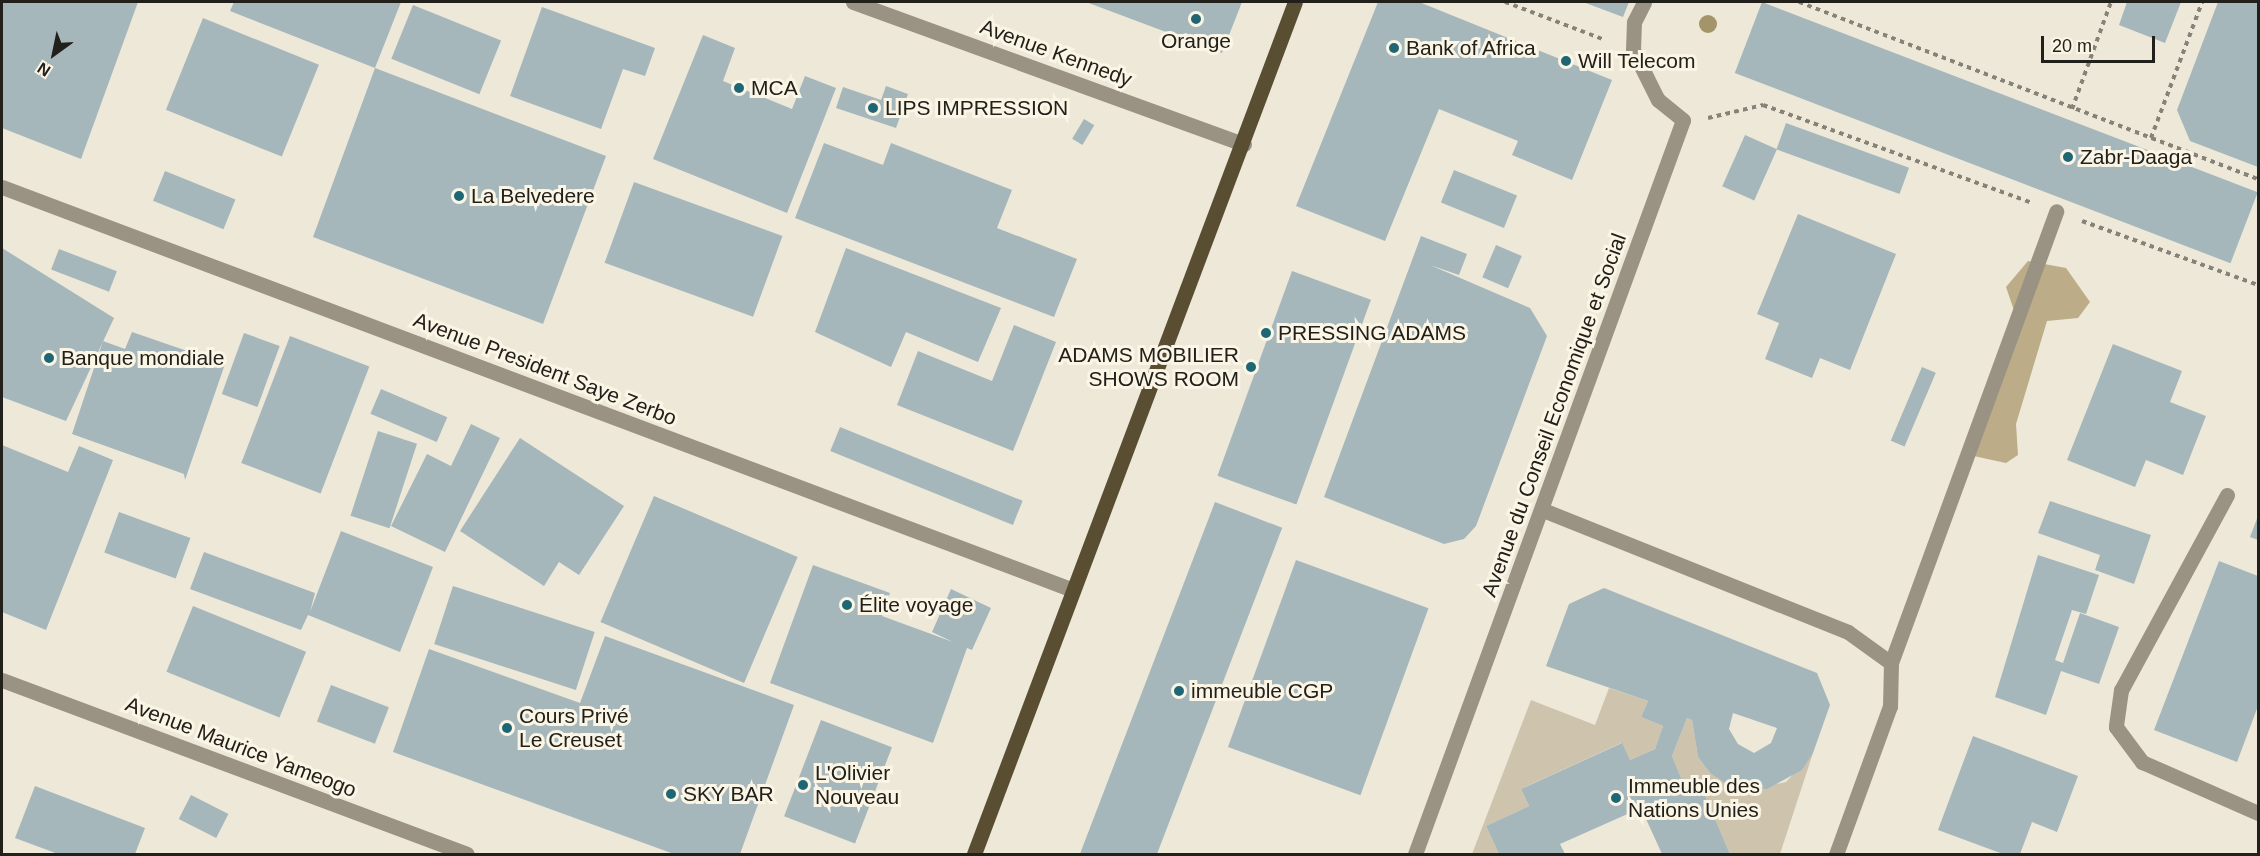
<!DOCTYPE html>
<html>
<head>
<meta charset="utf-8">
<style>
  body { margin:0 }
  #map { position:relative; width:2260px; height:856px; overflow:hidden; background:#eee8d9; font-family:Helvetica,sans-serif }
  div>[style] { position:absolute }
  .green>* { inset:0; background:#cec4ad }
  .forest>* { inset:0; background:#bcad88 }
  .building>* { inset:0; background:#a5b7bb; transform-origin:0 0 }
  .path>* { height:4px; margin-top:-2px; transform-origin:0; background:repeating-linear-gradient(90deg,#868277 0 4.5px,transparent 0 9px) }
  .service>* { height:15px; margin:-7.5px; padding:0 7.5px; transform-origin:7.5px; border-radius:7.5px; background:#9a9383 }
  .pedestrian>* { height:15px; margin:-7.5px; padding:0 7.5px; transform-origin:7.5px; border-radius:7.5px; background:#9a9383 }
  .minor>* { height:15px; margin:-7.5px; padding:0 7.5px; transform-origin:7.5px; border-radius:7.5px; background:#9a9383 }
  .primary>* { height:15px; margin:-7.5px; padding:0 7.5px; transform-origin:7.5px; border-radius:7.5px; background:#594e32 }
  .trees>* { width:18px; height:18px; margin:-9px; border-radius:50%; background:#a3946a }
  .dots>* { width:16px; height:16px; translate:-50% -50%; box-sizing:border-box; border:3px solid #fbf5e6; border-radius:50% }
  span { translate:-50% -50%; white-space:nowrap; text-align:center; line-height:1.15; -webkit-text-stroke:6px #fbf5e6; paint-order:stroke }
  .poi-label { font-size:21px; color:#22201a }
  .left { translate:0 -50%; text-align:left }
  .right { translate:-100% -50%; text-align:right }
  .street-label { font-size:21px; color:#22201a }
  .frame { position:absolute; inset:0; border:3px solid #22201a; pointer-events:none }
  .north { position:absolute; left:24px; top:24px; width:60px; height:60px; -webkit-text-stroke:4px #fbf5e6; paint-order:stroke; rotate:213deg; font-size:16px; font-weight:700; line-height:24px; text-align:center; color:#22201a }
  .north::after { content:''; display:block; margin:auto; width:21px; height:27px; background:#22201a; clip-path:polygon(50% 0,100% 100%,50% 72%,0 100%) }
  .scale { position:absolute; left:2041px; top:36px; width:114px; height:27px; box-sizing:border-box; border:3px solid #22201a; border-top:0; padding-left:8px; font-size:18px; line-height:21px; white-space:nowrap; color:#22201a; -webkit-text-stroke:4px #fbf5e6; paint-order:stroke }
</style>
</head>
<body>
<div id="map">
  <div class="green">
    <i style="clip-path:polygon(1609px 688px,1648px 701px,1641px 717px,1663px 726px,1655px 749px,1630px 760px,1621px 743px,1521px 789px,1529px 806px,1486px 826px,1499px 854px,1472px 854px,1531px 700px,1595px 725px)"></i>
    <i style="clip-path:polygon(1687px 718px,1692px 720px,1698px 757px,1710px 773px,1747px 790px,1786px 782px,1813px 753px,1780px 854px,1730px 854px,1700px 784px,1686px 790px,1672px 756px)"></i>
  </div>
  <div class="forest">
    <i style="clip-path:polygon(2028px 261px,2066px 268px,2090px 302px,2078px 318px,2047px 321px,2016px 424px,2018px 455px,2006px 463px,1969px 455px,2020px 328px,2006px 287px)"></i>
  </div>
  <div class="building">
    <i style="clip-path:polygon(2px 2px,138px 2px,81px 159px,2px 128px)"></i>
    <i style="clip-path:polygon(234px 2px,401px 2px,375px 68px,606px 156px,543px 324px,313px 237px,375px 68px,230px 11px)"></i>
    <i style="clip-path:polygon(1086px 2px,1242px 2px,1222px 53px)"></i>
    <i style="clip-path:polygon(1378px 2px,1419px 2px,1612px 80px,1572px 180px,1512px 155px,1518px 141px,1439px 109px,1385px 241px,1296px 206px)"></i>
    <i style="clip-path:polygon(1583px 2px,1629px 2px,1623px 17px)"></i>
    <i style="left:1762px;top:2px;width:531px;height:76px;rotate:21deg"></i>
    <i style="clip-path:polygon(2127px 2px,2181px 2px,2165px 43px,2119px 25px)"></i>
    <i style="clip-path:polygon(2218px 2px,2258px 2px,2258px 167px,2190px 141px,2177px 110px)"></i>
    <i style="left:413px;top:5px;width:95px;height:58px;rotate:22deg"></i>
    <i style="clip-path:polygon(542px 7px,655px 48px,645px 76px,623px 69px,601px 129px,510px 96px)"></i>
    <i style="left:203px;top:18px;width:125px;height:99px;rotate:22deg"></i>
    <i style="clip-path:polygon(703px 35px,735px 48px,723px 81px,792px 109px,805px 76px,836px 88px,787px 213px,653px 159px)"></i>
    <i style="clip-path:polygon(886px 86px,908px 94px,896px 128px,836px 108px,843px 87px,881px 100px)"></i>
    <i style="left:1084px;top:119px;width:12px;height:23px;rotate:31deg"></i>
    <i style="left:1786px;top:123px;width:131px;height:28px;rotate:20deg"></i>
    <i style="left:1745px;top:135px;width:35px;height:56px;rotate:24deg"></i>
    <i style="clip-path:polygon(824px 143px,883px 165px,891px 143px,1012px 190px,997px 228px,1077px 259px,1054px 317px,795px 218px)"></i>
    <i style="left:1454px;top:170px;width:68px;height:35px;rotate:22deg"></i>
    <i style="left:165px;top:171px;width:76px;height:32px;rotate:22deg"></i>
    <i style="left:634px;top:182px;width:158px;height:86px;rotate:20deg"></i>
    <i style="clip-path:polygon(1798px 214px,1896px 254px,1850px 370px,1820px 358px,1812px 378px,1765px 359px,1779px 323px,1757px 314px)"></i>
    <i style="clip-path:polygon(1421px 236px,1467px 254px,1459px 275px,1430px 265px,1530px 308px,1547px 336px,1476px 526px,1464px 539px,1444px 544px,1324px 497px)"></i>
    <i style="left:1496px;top:245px;width:28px;height:35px;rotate:23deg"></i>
    <i style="clip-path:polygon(2px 248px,114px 318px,66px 421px,2px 397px)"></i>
    <i style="clip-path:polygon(846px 248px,1001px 308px,978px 362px,906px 332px,891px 367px,815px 332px)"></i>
    <i style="left:59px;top:249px;width:62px;height:22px;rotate:21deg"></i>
    <i style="left:1292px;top:271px;width:84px;height:218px;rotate:20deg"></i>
    <i style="clip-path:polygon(1014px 325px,1056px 342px,1013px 451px,897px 405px,918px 351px,992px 381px)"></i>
    <i style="clip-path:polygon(132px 332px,225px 364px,185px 480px,184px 474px,72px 434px,103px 341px,125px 349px)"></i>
    <i style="left:244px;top:333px;width:38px;height:65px;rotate:20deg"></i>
    <i style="left:290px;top:336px;width:85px;height:136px;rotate:21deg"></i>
    <i style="clip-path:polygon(2113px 344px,2182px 371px,2170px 402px,2206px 416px,2183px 475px,2146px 460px,2135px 487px,2067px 460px)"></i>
    <i style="left:1922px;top:367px;width:15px;height:80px;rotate:23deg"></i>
    <i style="left:381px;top:389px;width:72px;height:27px;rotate:23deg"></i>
    <i style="clip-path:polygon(471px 424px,500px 438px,445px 552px,391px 526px,427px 454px,451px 466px)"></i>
    <i style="left:840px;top:427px;width:197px;height:26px;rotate:22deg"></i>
    <i style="left:378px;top:431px;width:41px;height:89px;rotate:18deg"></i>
    <i style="clip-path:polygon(520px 438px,624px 506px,579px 575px,559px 562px,544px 586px,460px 531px)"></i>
    <i style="clip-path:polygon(2px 445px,68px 472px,79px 446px,113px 460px,46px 630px,2px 612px)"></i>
    <i style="left:654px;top:496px;width:156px;height:137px;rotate:23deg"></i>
    <i style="clip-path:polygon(2050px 501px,2151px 535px,2134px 584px,2095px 570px,2100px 555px,2038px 533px)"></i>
    <i style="left:1215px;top:502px;width:72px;height:378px;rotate:21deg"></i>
    <i style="left:119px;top:512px;width:76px;height:43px;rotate:20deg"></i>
    <i style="clip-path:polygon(2258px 516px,2258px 540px,2250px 537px)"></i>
    <i style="clip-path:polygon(341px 531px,433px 567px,400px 652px,308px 615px,301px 630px,190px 589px,204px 552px,315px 593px,310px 612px)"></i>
    <i style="clip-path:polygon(2038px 555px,2099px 575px,2086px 614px,2072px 610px,2055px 660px,2063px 663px,2080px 613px,2119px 627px,2099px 684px,2061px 671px,2046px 715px,1995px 697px)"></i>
    <i style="left:1296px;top:560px;width:141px;height:199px;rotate:20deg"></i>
    <i style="clip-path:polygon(2219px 561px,2258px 576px,2258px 706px,2237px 762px,2154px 730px)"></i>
    <i style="clip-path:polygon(813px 565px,890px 593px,882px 616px,953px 642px,932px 632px,951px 589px,991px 608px,972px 650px,967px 648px,933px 743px,770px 683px)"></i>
    <i style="left:453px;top:586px;width:149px;height:61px;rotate:18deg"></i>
    <i style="clip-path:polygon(evenodd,1604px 588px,1817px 673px,1830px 705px,1813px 753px,1802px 770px,1767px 789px,1727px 784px,1710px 773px,1698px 757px,1692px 720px,1687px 718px,1672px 756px,1686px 790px,1700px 784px,1730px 854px,1662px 854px,1641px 808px,1560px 844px,1565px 854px,1499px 854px,1486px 826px,1529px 806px,1521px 789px,1622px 743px,1630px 760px,1655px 749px,1663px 726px,1641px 717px,1648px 701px,1546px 666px,1569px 604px,1604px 588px,1733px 713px,1777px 728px,1771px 743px,1754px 753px,1738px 744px,1729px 729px,1733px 713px)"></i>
    <i style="left:193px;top:606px;width:122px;height:71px;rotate:22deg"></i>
    <i style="clip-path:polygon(605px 636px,794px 705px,740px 854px,674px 854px,393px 752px,429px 649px,580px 703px)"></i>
    <i style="left:331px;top:685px;width:62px;height:39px;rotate:21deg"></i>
    <i style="left:821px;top:720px;width:76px;height:103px;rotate:21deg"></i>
    <i style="clip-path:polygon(1973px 736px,2078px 776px,2057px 832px,2032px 822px,2020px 854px,2003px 854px,1938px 830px)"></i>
    <i style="clip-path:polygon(35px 786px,145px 828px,135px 854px,58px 854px,15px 838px)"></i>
    <i style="left:191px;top:795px;width:42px;height:27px;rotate:27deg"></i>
  </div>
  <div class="path">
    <i style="left:1505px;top:2px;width:107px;rotate:20.8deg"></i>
    <i style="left:1799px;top:2px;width:492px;rotate:21.1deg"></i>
    <i style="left:2072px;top:109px;width:114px;rotate:-70deg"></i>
    <i style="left:1708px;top:118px;width:57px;rotate:-13.3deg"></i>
    <i style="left:1763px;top:105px;width:284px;rotate:20deg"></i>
    <i style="left:2151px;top:138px;width:145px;rotate:-69.4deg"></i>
    <i style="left:2082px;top:221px;width:187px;rotate:20deg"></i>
  </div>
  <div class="service">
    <i style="left:2227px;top:495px;width:222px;rotate:118.5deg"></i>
    <i style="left:2121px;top:690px;width:37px;rotate:98deg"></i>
    <i style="left:2116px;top:727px;width:44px;rotate:53.4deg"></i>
    <i style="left:2142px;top:762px;width:127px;rotate:23.7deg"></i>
  </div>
  <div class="pedestrian">
    <i style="left:1891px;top:663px;width:481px;rotate:-69.9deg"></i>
  </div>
  <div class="minor">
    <i style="left:853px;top:2px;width:416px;rotate:20deg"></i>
    <i style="left:2px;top:187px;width:1144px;rotate:20.62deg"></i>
    <i style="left:1543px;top:510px;width:328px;rotate:21.8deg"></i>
    <i style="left:1848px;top:632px;width:53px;rotate:35.8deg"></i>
    <i style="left:1891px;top:663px;width:43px;rotate:91.3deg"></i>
    <i style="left:1890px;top:706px;width:158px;rotate:110deg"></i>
    <i style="left:2px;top:680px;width:496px;rotate:20.5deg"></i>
    <i style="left:1415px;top:854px;width:781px;rotate:-69.94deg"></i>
    <i style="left:1683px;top:120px;width:32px;rotate:-141deg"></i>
    <i style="left:1658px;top:100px;width:56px;rotate:-116.6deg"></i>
    <i style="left:1633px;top:50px;width:28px;rotate:-88deg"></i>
    <i style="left:1634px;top:22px;width:22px;rotate:-63deg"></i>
  </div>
  <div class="primary">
    <i style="left:974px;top:854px;width:910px;rotate:-69.36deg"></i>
  </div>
  <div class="trees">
    <i style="left:1708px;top:24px"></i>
  </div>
  <div class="dots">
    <i style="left:1196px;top:19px;background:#1f6675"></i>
    <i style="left:1394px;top:48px;background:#1f6675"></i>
    <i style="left:1566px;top:61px;background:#1f6675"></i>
    <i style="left:739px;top:88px;background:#1f6675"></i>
    <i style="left:873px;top:108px;background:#1f6675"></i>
    <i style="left:2068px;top:157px;background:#1f6675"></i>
    <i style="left:459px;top:196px;background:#1f6675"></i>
    <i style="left:1266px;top:333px;background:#1f6675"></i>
    <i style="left:49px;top:358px;background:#1f6675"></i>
    <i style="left:1251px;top:367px;background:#1f6675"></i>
    <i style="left:847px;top:605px;background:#1f6675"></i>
    <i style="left:1179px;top:691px;background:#1f6675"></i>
    <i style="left:507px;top:728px;background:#1f6675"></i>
    <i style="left:803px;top:785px;background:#1f6675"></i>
    <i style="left:671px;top:794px;background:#1f6675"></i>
    <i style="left:1616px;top:798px;background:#1f6675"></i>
  </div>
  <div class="poi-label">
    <span style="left:1196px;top:41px">Orange</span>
    <span class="left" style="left:1406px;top:48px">Bank of Africa</span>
    <span class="left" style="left:1578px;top:61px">Will Telecom</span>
    <span class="left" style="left:751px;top:88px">MCA</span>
    <span class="left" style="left:885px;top:108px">LIPS IMPRESSION</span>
    <span class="left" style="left:2080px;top:157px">Zabr-Daaga</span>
    <span class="left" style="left:471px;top:196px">La Belvedere</span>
    <span class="left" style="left:1278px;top:333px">PRESSING ADAMS</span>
    <span class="right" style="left:1239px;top:367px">ADAMS MOBILIER<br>SHOWS ROOM</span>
    <span class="left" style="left:61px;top:358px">Banque mondiale</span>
    <span class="left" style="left:859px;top:605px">Élite voyage</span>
    <span class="left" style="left:1191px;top:691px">immeuble CGP</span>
    <span class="left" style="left:519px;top:728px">Cours Privé<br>Le Creuset</span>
    <span class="left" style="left:815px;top:785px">L'Olivier<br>Nouveau</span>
    <span class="left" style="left:1628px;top:798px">Immeuble des<br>Nations Unies</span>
    <span class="left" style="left:683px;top:794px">SKY BAR</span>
  </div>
  <div class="street-label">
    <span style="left:1056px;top:53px;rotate:20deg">Avenue Kennedy</span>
    <span style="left:545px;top:369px;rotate:21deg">Avenue President Saye Zerbo</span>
    <span style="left:1554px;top:415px;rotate:-70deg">Avenue du Conseil Economique et Social</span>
    <span style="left:241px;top:747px;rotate:21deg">Avenue Maurice Yameogo</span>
  </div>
  <div class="frame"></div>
  <div class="north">N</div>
  <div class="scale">20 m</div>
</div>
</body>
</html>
